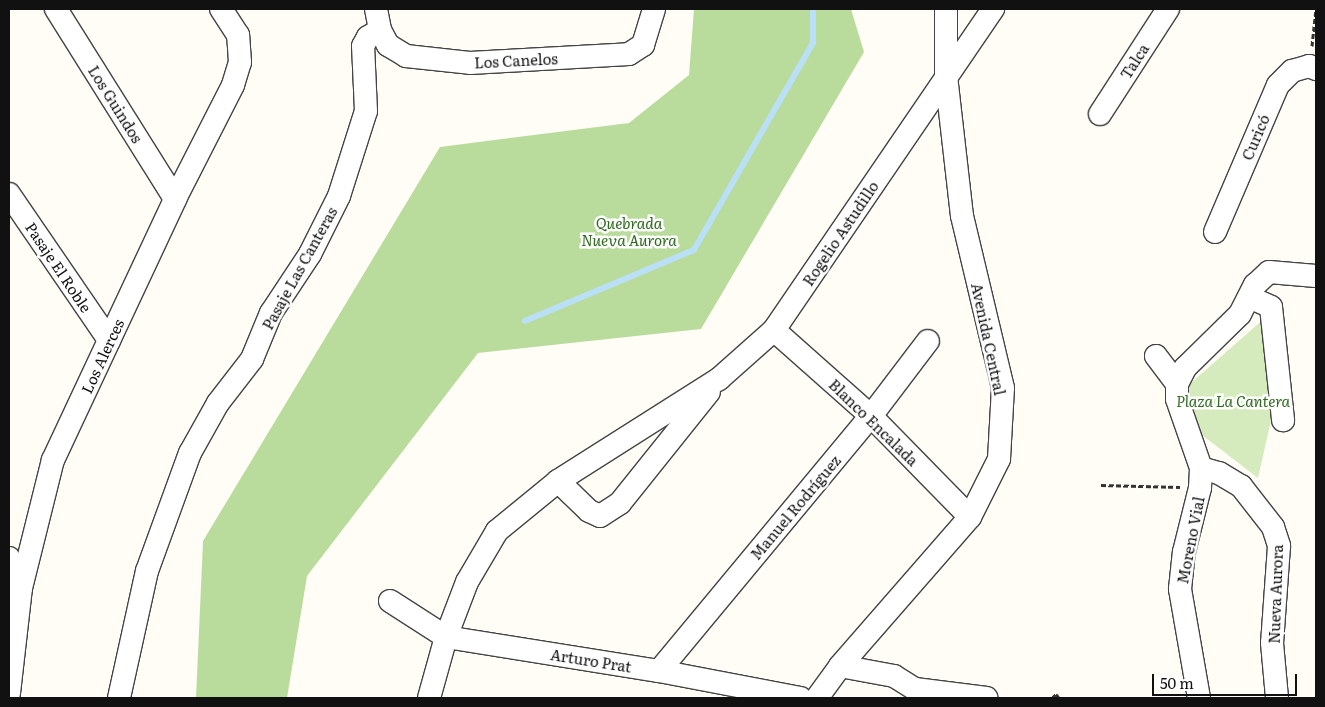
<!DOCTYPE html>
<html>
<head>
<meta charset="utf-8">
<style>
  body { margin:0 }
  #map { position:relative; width:1325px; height:707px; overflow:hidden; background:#fffdf5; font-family:Literata,serif }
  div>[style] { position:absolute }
  .green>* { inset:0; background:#d5ebbd }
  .forest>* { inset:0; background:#b9dc9c }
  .stream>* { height:5.5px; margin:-2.75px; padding:0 2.75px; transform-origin:2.75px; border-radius:2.75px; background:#b9e0f7 }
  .path>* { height:3px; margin-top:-1.5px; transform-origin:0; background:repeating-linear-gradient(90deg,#333 0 5px,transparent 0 7.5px) }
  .roads { filter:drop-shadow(1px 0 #444) drop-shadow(-1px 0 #444) drop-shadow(0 1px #444) drop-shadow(0 -1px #444) }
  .minor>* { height:22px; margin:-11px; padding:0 11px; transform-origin:11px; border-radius:11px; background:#fff }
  span { translate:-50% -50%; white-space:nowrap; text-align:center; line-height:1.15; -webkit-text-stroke:5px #fff; paint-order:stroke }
  .street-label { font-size:15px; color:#111 }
  .park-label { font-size:15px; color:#2f6b1f; font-style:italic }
  .frame { position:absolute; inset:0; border:10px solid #111; pointer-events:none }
  .scale { position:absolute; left:1152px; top:674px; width:145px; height:22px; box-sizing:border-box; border:2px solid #111; border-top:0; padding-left:6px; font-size:15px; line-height:18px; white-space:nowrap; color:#111; -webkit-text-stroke:4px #fff; paint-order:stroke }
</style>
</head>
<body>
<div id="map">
  <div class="green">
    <i style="clip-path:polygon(1266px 317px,1274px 407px,1258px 478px,1202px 435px,1184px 389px)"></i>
  </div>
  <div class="forest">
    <i style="clip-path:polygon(694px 9px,851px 9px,864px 52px,701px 329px,478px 353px,307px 576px,287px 698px,196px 698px,203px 541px,440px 147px,629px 123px,689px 75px)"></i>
  </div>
  <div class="stream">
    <i style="left:525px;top:321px;width:183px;rotate:-22.8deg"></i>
    <i style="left:694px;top:250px;width:239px;rotate:-60.1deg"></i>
    <i style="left:813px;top:43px;width:34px;rotate:-90deg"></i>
  </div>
  <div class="path">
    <i style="left:1312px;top:46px;width:37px;rotate:-84deg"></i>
    <i style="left:1101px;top:485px;width:79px;rotate:1.5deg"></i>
    <i style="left:1052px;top:698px;width:6px;rotate:-45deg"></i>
    <i style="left:1056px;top:694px;width:5px;rotate:53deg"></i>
  </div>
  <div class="roads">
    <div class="minor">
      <i style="left:56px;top:9px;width:224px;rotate:57.9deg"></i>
      <i style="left:376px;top:9px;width:21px;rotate:79deg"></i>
      <i style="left:380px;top:30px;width:17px;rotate:62deg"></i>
      <i style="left:388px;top:45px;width:21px;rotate:31deg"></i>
      <i style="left:406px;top:56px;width:64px;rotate:6.2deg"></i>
      <i style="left:470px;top:63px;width:159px;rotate:-3.2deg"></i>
      <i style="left:629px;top:54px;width:17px;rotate:-33deg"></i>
      <i style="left:643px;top:45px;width:38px;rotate:-73deg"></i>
      <i style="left:1100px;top:114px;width:125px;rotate:-57.1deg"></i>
      <i style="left:9px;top:194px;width:177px;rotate:55.6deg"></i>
      <i style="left:1215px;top:232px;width:160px;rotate:-66.8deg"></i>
      <i style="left:1278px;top:85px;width:20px;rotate:-45deg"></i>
      <i style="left:1292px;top:71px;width:18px;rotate:-16deg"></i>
      <i style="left:1309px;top:66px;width:8px;rotate:23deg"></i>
      <i style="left:1249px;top:297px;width:24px;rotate:24deg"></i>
      <i style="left:1271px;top:307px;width:114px;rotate:83.9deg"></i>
      <i style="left:774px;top:330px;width:130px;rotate:41.6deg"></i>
      <i style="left:871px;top:416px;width:141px;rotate:45.6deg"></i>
      <i style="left:1156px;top:356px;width:35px;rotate:53deg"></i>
      <i style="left:1201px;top:468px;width:19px;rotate:16deg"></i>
      <i style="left:1219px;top:473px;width:26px;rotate:31deg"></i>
      <i style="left:1241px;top:486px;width:52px;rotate:52deg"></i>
      <i style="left:1273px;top:527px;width:20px;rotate:72deg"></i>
      <i style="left:1279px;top:546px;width:97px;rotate:94.1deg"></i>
      <i style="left:1272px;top:643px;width:55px;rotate:84.8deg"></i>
      <i style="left:558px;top:481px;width:43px;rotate:44.1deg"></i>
      <i style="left:589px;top:511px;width:12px;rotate:24deg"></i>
      <i style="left:600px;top:516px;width:24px;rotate:-33deg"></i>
      <i style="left:620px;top:503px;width:142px;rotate:-51.3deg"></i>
      <i style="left:9px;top:558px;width:32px;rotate:68deg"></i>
      <i style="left:390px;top:601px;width:67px;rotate:32.7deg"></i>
      <i style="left:446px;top:637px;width:216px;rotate:9.1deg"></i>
      <i style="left:659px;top:671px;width:144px;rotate:10.8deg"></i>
      <i style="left:840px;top:666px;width:55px;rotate:10.5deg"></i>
      <i style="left:894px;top:676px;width:25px;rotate:32deg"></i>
      <i style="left:915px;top:689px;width:72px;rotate:7.2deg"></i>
      <i style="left:659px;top:671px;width:332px;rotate:-50.3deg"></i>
      <i style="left:871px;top:416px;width:94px;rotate:-52.8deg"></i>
      <i style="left:9px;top:693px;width:106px;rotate:-83.5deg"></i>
      <i style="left:21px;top:588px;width:132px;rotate:-76deg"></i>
      <i style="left:53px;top:460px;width:288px;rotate:-64.9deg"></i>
      <i style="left:175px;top:199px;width:128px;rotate:-63deg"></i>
      <i style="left:233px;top:85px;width:24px;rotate:-73deg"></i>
      <i style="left:240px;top:62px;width:27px;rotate:-94deg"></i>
      <i style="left:238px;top:35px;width:31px;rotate:-123deg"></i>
      <i style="left:119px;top:698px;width:130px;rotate:-77.6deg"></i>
      <i style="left:147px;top:571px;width:126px;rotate:-70deg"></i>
      <i style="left:190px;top:453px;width:57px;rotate:-60.8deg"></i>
      <i style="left:218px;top:403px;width:56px;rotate:-52.3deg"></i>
      <i style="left:252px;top:359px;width:50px;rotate:-67.6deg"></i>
      <i style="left:271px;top:313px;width:71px;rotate:-56.5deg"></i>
      <i style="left:310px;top:254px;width:65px;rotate:-63.4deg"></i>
      <i style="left:339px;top:196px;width:89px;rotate:-72.4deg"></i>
      <i style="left:366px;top:111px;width:65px;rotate:-92.6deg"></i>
      <i style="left:363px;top:46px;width:10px;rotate:-61deg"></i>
      <i style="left:368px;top:37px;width:14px;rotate:-30deg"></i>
      <i style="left:429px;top:698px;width:63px;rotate:-74.4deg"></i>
      <i style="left:446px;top:637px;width:59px;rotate:-69.1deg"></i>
      <i style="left:467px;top:582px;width:59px;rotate:-59.5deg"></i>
      <i style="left:497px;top:531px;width:79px;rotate:-39.3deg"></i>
      <i style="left:558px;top:481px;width:191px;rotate:-32.4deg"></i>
      <i style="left:719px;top:379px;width:74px;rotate:-41.7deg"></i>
      <i style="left:774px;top:330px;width:389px;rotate:-55.7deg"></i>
      <i style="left:817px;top:698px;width:39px;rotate:-54deg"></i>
      <i style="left:840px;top:666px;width:198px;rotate:-48.9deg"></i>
      <i style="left:970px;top:517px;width:65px;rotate:-63.4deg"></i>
      <i style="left:999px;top:459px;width:71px;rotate:-86.8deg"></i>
      <i style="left:1003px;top:388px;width:177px;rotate:-103.4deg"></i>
      <i style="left:962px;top:216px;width:141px;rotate:-96.5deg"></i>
      <i style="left:946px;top:76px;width:67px;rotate:-90deg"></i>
      <i style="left:1199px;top:698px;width:111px;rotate:-99.9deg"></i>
      <i style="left:1180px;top:589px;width:37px;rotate:-84deg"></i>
      <i style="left:1184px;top:552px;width:66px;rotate:-76deg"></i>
      <i style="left:1200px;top:488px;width:20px;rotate:-87deg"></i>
      <i style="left:1201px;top:468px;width:73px;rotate:-109.2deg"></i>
      <i style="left:1177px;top:399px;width:15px;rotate:-90deg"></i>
      <i style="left:1177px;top:384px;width:18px;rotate:-63deg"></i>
      <i style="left:1185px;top:368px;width:77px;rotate:-44.5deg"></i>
      <i style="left:1240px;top:314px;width:33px;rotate:-63deg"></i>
      <i style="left:1255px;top:285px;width:19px;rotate:-43deg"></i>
      <i style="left:1269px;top:272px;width:47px;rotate:4.9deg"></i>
    </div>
  </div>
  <div class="street-label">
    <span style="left:516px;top:60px;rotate:-3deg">Los Canelos</span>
    <span style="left:1134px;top:61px;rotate:-57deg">Talca</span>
    <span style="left:116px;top:104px;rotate:58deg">Los Guindos</span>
    <span style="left:1255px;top:137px;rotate:-67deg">Curicó</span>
    <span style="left:840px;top:233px;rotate:-56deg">Rogelio Astudillo</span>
    <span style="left:59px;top:267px;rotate:56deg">Pasaje El Roble</span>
    <span style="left:299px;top:268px;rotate:-61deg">Pasaje Las Canteras</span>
    <span style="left:989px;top:339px;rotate:78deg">Avenida Central</span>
    <span style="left:102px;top:356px;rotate:-65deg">Los Alerces</span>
    <span style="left:874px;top:422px;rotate:44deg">Blanco Encalada</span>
    <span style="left:795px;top:507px;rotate:-50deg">Manuel Rodríguez</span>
    <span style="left:1190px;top:540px;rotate:-79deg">Moreno Vial</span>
    <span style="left:1275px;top:594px;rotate:-88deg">Nueva Aurora</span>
    <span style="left:591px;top:660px;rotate:9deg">Arturo Prat</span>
  </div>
  <div class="park-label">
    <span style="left:629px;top:231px">Quebrada<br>Nueva Aurora</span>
    <span style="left:1233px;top:401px">Plaza La Cantera</span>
  </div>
  <div class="frame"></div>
  <div class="scale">50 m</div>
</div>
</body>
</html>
